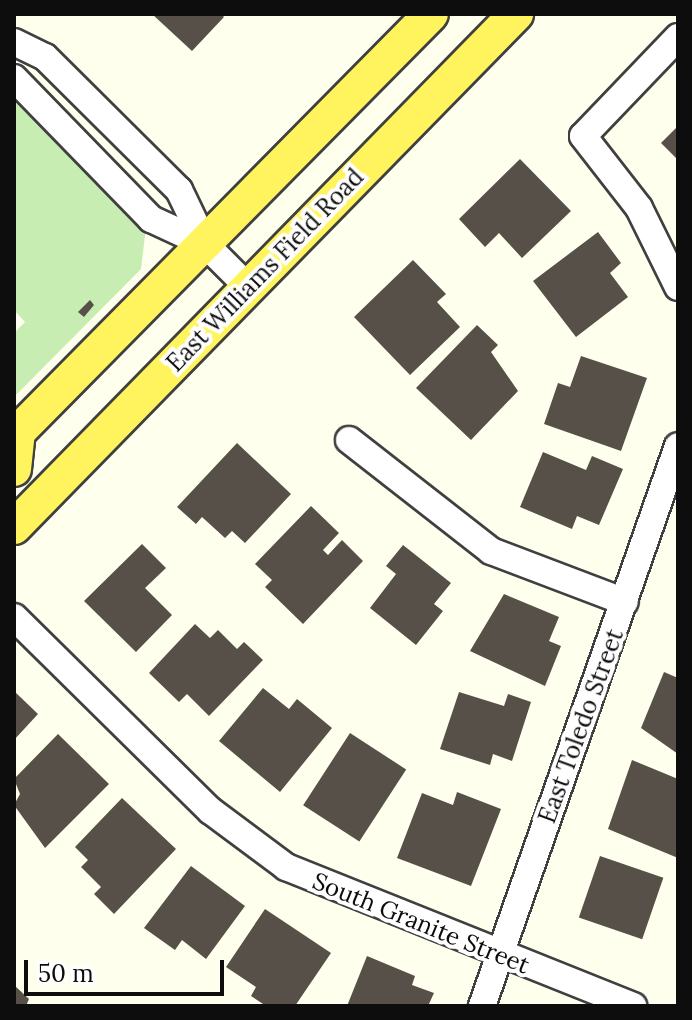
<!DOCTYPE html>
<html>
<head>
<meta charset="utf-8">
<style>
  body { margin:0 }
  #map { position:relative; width:692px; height:1020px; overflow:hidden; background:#ffffed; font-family:Lora,serif }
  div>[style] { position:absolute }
  .green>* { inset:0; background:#c7edb3 }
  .building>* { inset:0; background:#575048; transform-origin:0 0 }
  .roads { filter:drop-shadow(2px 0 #404040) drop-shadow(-2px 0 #404040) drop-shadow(0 2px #404040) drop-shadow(0 -2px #404040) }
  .minor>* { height:26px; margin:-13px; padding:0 13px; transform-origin:13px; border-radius:13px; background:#fff }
  .major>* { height:34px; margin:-17px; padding:0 17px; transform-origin:17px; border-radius:17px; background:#fff45d }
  span { translate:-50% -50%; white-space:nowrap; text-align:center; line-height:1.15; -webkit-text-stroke:8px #fff; paint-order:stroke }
  .street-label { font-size:24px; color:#0d0d0d }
  .frame { position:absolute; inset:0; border:16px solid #0d0d0d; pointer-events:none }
  .scale { position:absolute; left:24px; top:960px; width:200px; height:36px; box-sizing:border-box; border:4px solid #0d0d0d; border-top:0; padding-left:10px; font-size:24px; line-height:28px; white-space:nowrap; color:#0d0d0d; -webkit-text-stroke:6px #fff; paint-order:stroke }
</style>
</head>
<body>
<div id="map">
  <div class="green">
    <i style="clip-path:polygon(14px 87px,146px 227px,141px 269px,14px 397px,14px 333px,25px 322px,14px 310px)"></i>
  </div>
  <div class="building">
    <i style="clip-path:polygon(152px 14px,221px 14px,224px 17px,192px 51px)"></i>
    <i style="clip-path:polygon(678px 126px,678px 160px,661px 143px)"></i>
    <i style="clip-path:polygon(520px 159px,571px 211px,522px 258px,499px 233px,485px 247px,459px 219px)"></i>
    <i style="clip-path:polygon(598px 232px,621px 263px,610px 273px,628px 297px,576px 337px,533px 281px)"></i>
    <i style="clip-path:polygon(413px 260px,446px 294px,437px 302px,460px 327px,410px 375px,354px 317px)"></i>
    <i style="clip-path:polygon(90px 300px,94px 305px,84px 317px,78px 312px)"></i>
    <i style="clip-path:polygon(477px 325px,498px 345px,491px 352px,518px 391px,471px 440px,416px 388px)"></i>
    <i style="clip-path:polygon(581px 356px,647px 378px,621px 451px,544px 424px,558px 383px,570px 387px)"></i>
    <i style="clip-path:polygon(237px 443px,291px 494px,245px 543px,232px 531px,225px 538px,202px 517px,196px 524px,177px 507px)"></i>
    <i style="clip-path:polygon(543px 452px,586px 470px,592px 456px,623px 469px,599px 525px,577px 516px,572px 529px,520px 507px)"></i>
    <i style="clip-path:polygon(311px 506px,339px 533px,323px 550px,328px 555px,342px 540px,363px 561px,303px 624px,265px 587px,272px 580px,255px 564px)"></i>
    <i style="clip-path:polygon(142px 544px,166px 568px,145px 588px,172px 615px,136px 652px,84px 601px)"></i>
    <i style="clip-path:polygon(403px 545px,451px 583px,434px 604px,443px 611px,416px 645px,370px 608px,396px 574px,386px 566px)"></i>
    <i style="clip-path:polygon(504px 594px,559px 617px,549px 641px,561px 646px,545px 686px,470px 651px)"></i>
    <i style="clip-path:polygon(195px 624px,210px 638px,218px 630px,237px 649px,244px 642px,263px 660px,209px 716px,187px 694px,179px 702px,149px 673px)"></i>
    <i style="clip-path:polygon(664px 672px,678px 678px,678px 754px,641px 728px)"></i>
    <i style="clip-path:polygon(263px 688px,289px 709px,297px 699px,332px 728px,280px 792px,219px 741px)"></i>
    <i style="clip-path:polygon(14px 691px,38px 714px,14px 740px)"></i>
    <i style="clip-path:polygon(459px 692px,504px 706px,508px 694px,531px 702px,512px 761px,493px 754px,490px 765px,440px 749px)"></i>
    <i style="left:350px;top:733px;width:67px;height:86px;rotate:33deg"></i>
    <i style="clip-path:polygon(58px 734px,109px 784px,45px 848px,14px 805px,20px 794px,14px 779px)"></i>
    <i style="clip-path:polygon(632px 760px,678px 779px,678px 858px,608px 829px)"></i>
    <i style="clip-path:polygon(457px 792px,501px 809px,471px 886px,397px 858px,422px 793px,453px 805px)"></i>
    <i style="clip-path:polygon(122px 798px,176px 849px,114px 914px,94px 894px,101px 887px,81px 867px,88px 860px,75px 847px)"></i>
    <i style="left:600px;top:856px;width:67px;height:65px;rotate:19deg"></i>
    <i style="clip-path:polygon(191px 866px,245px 906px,206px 959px,182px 940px,175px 950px,144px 928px)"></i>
    <i style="clip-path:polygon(265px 909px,331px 953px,295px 1006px,266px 1006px,251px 996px,256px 987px,226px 967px)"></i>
    <i style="clip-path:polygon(367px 956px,415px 976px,412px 985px,434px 993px,428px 1006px,347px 1006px)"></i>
    <i style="clip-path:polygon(14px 985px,29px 999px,26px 1006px,14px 1006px)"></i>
  </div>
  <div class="roads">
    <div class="minor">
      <i style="left:678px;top:37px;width:137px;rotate:133.8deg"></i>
      <i style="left:583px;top:136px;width:91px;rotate:52.1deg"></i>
      <i style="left:639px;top:208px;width:88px;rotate:63.7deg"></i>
      <i style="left:14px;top:42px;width:34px;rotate:26deg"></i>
      <i style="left:45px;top:57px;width:189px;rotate:44.8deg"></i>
      <i style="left:179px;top:190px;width:60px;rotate:64.3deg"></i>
      <i style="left:205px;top:244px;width:61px;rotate:45deg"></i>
      <i style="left:14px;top:78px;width:197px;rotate:45.8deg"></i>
      <i style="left:151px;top:219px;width:60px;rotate:24.8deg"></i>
      <i style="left:349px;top:440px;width:180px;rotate:38deg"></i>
      <i style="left:491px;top:551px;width:143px;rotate:20.8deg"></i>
      <i style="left:14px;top:617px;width:276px;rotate:44.6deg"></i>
      <i style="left:211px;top:811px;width:94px;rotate:36.7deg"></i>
      <i style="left:286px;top:867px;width:374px;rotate:21.8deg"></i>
      <i style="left:482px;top:1006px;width:593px;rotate:-70.71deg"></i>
    </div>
    <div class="major">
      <i style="left:14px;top:436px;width:593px;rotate:-45.34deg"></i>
      <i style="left:14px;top:469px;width:37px;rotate:-84deg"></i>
      <i style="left:14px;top:527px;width:718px;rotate:-45.62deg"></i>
    </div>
  </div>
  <div class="street-label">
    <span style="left:265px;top:270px;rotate:-46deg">East Williams Field Road</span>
    <span style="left:581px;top:726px;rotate:-70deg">East Toledo Street</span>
    <span style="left:421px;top:923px;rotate:22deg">South Granite Street</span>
  </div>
  <div class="frame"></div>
  <div class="scale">50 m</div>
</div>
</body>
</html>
